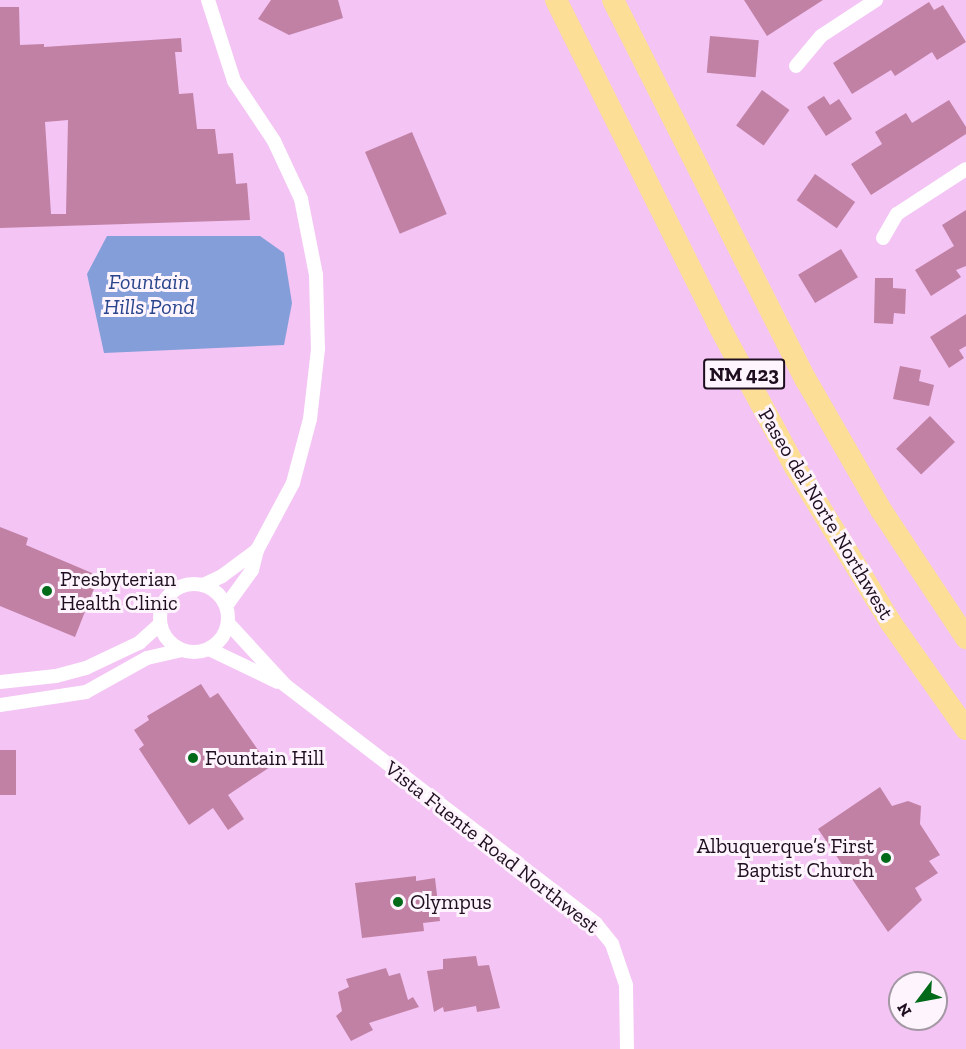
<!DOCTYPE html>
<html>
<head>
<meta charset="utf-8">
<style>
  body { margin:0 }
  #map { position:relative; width:966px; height:1049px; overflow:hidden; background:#f3c4f4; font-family:"Zilla Slab",serif }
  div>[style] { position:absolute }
  .water>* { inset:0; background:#839ed9 }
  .building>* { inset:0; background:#c181a5; transform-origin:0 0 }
  .street>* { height:14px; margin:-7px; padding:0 7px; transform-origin:7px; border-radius:7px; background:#fff }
  .street>.ring { margin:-7px; padding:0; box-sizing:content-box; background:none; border:14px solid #fff; border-radius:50% }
  .primary>* { height:22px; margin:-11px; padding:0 11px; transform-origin:11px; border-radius:11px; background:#fcde97 }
  .dots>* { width:16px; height:16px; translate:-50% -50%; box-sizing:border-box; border:3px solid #fdf4fd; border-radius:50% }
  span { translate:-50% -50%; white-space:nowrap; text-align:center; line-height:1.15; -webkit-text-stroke:6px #fdf4fd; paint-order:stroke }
  .shield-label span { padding:2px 4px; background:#fdf4fd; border:2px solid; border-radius:4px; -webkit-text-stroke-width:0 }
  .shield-label { font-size:20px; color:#1e0e1f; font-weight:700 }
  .street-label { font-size:21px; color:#1e0e1f }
  .poi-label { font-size:21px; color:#1e0e1f }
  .left { translate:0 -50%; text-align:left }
  .right { translate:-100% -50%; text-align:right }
  .water-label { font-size:22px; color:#29458c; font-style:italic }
  .north { position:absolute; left:888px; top:971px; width:60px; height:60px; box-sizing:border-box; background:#fdf4fd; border:2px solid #a498a4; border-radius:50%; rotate:238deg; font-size:16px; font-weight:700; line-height:24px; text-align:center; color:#1e0e1f }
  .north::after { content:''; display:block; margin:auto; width:21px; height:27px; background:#006a19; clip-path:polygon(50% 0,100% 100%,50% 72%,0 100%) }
</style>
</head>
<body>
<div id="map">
  <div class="water">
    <i style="clip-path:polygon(107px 236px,260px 236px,284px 253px,292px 303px,284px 345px,104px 353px,87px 274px)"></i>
  </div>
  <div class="building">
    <i style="clip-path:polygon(271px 0,338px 0,343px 18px,289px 35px,258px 19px)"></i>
    <i style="clip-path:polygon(744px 0,823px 0,767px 36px)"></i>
    <i style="clip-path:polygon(929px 2px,934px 10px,943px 5px,966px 42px,937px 60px,932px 52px,895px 76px,891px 70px,852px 94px,833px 63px)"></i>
    <i style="clip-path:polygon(evenodd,0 7px,19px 7px,20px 45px,44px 44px,44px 47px,181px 38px,182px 52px,175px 52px,179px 94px,193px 93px,197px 129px,215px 129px,218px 154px,233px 153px,236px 184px,247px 183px,250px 220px,0 228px,0 7px,68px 120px,66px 214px,51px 214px,45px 122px,68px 120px)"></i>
    <i style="left:710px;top:36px;width:49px;height:37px;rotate:5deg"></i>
    <i style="left:762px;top:90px;width:34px;height:44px;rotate:36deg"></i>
    <i style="clip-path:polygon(824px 96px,830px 105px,839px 99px,852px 119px,826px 136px,807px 107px)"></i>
    <i style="clip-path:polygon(949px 100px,966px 127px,966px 134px,871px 195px,851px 164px,882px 144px,875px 132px,906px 113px,912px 123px)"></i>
    <i style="left:412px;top:132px;width:89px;height:51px;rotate:67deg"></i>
    <i style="left:815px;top:174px;width:49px;height:32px;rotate:35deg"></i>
    <i style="clip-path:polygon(966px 210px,966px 266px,956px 270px,961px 277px,931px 296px,915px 270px,954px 246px,942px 225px)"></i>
    <i style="left:841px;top:249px;width:33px;height:50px;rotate:59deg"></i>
    <i style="clip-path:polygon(875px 278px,893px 278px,893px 288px,906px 289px,905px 314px,894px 313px,893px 324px,874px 323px)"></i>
    <i style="clip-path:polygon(966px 314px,966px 346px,959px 350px,964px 358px,949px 368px,930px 337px)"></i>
    <i style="clip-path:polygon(900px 366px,921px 370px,919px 381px,934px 385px,929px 406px,893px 399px)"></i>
    <i style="left:930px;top:416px;width:36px;height:47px;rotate:46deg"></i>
    <i style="clip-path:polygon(0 527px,28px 538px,26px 545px,99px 576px,75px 637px,0 606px)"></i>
    <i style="clip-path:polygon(201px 684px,210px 698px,218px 693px,270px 767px,228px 795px,244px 819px,228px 830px,213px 808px,189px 825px,139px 749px,144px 745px,134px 730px,149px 720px,147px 716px)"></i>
    <i style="left:0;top:750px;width:16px;height:45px"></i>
    <i style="clip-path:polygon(880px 787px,892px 806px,908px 801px,921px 806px,920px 824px,940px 855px,929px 861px,938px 873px,915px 888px,922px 900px,888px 932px,818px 829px)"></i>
    <i style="clip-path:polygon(416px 876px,416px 881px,435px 878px,440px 921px,423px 923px,424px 931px,362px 938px,355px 883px)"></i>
    <i style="clip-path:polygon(476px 956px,478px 966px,489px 965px,500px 1008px,477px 1012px,476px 1006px,444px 1012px,443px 1007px,434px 1012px,427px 971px,443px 969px,443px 959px)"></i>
    <i style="clip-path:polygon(386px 968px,389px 976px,400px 973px,408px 1000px,413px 997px,419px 1007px,369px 1023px,373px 1030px,351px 1041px,336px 1016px,342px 1011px,338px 992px,349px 987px,346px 979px)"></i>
  </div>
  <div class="street">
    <i style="left:208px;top:0;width:85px;rotate:72.2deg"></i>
    <i style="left:234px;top:81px;width:72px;rotate:56.3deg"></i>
    <i style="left:274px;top:141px;width:64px;rotate:65deg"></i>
    <i style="left:301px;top:199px;width:77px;rotate:78.8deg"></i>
    <i style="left:316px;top:275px;width:74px;rotate:88.5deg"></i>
    <i style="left:318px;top:349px;width:70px;rotate:96.5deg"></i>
    <i style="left:310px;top:419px;width:66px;rotate:104.9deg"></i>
    <i style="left:293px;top:483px;width:76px;rotate:118.2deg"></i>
    <i style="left:796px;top:66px;width:39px;rotate:-50deg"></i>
    <i style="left:821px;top:36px;width:66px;rotate:-33.2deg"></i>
    <i style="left:883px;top:238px;width:28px;rotate:-60deg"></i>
    <i style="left:897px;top:214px;width:82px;rotate:-33.1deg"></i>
    <i class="ring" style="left:160px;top:584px;width:54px;height:54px"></i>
    <i style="left:203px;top:585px;width:21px;rotate:-25deg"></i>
    <i style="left:222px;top:576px;width:44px;rotate:-36.6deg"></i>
    <i style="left:257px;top:550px;width:21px;rotate:104deg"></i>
    <i style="left:252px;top:570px;width:44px;rotate:125.8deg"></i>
    <i style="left:228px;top:623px;width:84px;rotate:47.4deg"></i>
    <i style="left:285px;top:685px;width:392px;rotate:37.5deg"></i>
    <i style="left:596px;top:924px;width:26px;rotate:51deg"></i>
    <i style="left:612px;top:944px;width:43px;rotate:71.1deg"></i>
    <i style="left:626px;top:985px;width:64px;rotate:89.1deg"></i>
    <i style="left:209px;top:649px;width:76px;rotate:25.6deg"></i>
    <i style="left:0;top:682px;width:56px;rotate:-6.1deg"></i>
    <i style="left:56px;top:676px;width:31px;rotate:-15deg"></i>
    <i style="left:86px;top:668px;width:59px;rotate:-25.3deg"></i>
    <i style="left:139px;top:643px;width:28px;rotate:-42deg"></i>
    <i style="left:0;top:705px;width:87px;rotate:-8.6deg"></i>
    <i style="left:86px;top:692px;width:70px;rotate:-29.1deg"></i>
    <i style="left:147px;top:658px;width:35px;rotate:-13deg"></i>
  </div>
  <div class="primary">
    <i style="left:556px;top:0;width:362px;rotate:63.4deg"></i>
    <i style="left:718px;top:324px;width:162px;rotate:61.7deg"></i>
    <i style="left:795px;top:467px;width:183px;rotate:58.4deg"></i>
    <i style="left:891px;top:623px;width:130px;rotate:54.7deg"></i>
    <i style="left:613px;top:0;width:426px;rotate:63.1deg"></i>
    <i style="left:806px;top:380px;width:150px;rotate:60deg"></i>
    <i style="left:881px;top:510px;width:154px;rotate:56.4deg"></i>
  </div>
  <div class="dots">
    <i style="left:47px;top:591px;background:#006a19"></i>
    <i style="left:193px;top:758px;background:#006a19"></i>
    <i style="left:886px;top:858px;background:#006a19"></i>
    <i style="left:398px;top:902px;background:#006a19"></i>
  </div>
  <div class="shield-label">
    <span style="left:744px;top:374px">NM 423</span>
  </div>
  <div class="street-label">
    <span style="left:826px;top:514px;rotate:59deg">Paseo del Norte Northwest</span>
    <span style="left:492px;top:847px;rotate:38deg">Vista Fuente Road Northwest</span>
  </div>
  <div class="poi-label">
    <span class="left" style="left:60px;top:591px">Presbyterian<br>Health Clinic</span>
    <span class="left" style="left:205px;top:758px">Fountain Hill</span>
    <span class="right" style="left:874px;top:858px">Albuquerque’s First<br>Baptist Church</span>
    <span class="left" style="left:410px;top:902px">Olympus</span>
  </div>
  <div class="water-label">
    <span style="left:149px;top:294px">Fountain<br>Hills Pond</span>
  </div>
  <div class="north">N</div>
</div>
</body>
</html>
